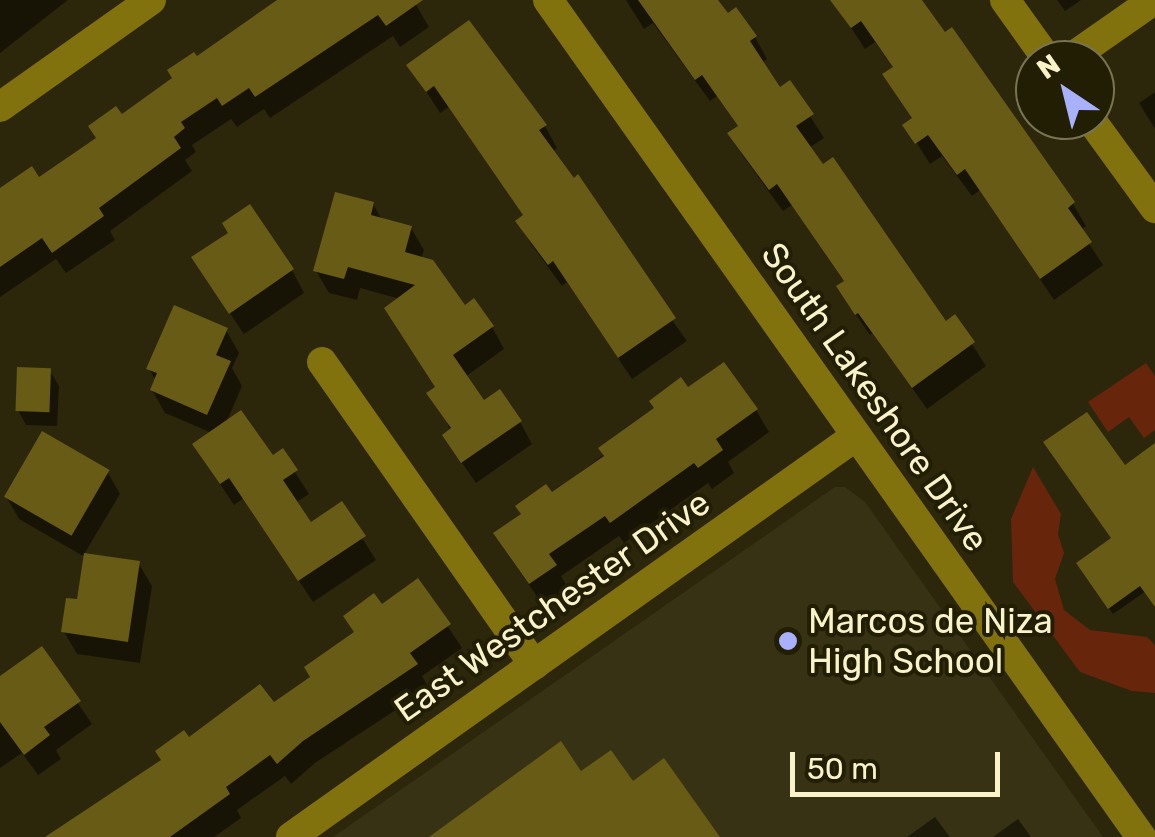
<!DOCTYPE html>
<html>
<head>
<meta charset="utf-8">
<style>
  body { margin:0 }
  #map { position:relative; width:1155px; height:837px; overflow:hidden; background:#2c270b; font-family:Rubik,sans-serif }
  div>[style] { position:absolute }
  .built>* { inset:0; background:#373213 }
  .green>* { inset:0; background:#67250c }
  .shadow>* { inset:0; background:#0007 }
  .building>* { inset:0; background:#675b15; transform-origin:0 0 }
  .minor>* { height:30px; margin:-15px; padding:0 15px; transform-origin:15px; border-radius:15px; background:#81720e }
  .dots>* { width:28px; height:28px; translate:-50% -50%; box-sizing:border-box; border:5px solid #221e03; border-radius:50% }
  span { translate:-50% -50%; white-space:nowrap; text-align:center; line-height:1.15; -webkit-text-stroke:8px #221e03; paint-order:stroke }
  .street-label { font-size:35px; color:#faf3c9 }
  .poi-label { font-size:35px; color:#faf3c9 }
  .left { translate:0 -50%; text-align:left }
  .north { position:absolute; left:1015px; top:40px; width:100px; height:100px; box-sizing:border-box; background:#221e03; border:2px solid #787352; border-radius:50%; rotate:325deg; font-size:28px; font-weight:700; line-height:40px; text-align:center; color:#faf3c9 }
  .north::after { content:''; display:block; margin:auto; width:35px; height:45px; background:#a9b0fc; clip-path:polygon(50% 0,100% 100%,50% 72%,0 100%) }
  .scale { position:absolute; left:790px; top:752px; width:210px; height:45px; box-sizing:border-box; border:5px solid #faf3c9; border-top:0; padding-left:12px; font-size:30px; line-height:35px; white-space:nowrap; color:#faf3c9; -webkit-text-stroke:8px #221e03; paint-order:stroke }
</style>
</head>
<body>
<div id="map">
  <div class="built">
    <i style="clip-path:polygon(835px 487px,845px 487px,865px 502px,1103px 837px,333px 837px)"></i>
  </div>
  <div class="green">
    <i style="clip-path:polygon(1146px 363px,1155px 376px,1155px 430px,1144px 438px,1129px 417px,1108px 432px,1088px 402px)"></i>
    <i style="clip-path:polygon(1033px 467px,1061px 514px,1058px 534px,1064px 553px,1055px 579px,1064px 610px,1090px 630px,1147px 637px,1155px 645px,1155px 693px,1132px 691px,1080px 672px,1013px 582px,1011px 519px)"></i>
  </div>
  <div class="shadow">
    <i style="clip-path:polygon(0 0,68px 0,0 53px)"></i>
    <i style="clip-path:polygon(282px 0,419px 0,415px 3px,429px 27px,400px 47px,393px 36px,270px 118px,264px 109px,237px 127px,231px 119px,192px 145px,196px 152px,185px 160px,192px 171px,110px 231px,115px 240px,66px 273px,56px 259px,0 297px,0 200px,38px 180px,98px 139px,196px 60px)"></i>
    <i style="clip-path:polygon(626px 0,716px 0,727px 17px,755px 37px,767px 59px,762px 63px,780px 90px,789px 83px,824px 138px,809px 148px,946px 325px,955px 318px,986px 366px,927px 409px,873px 333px,870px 335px,852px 309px,845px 283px,792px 205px,783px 211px,743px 156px,730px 134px,739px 128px,717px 96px,710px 101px,653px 23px,644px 29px)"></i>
    <i style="clip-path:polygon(833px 0,919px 0,944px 35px,951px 31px,1073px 204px,1086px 226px,1080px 230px,1103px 265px,1054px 300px,980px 190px,972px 196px,942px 156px,930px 164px,906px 126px,914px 120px,895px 69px,875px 42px,865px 49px)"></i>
    <i style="clip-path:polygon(1057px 0,1081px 0,1065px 11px)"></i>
    <i style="clip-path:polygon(410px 66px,545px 126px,557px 148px,552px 152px,687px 341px,632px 379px,567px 282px,562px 286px,531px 244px,518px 222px,525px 217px,449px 107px,440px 113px)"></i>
    <i style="clip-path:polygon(1155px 92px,1155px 129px,1139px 103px)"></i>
    <i style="clip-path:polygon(373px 204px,382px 220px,411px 228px,424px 250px,421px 259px,464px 308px,492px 327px,504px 349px,465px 377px,483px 403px,520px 422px,532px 444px,476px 483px,458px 457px,437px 389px,410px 346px,400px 299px,360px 288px,357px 300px,329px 293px,316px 271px)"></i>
    <i style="clip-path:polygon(292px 270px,304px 293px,244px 334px,207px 280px)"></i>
    <i style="clip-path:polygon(226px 330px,239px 353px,232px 368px,242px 386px,226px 423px,272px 459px,282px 452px,309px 494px,295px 503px,310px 525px,341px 505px,376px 560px,313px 602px,244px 498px,234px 505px,208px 466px,212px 433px,165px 413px,152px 390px,156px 381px,149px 369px)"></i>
    <i style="clip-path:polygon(50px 371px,59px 386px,57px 426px,26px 425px,18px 410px)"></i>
    <i style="clip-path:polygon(688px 390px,756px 410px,769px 432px,728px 462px,734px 473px,712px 489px,708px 483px,624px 543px,619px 536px,561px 576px,568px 588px,543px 605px,509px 556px,551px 495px)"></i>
    <i style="clip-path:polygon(1155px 446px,1155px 604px,1146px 591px,1113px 614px,1083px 571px,1113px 540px,1124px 468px)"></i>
    <i style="clip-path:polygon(107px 471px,120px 494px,83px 556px,19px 519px,6px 496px)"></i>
    <i style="clip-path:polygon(139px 564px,152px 586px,140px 663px,77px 654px,64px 632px,79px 602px)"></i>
    <i style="clip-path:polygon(418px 581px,462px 648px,422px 676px,429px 688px,315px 763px,291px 784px,285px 776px,237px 810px,241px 818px,214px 837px,50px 837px,189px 741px,273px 705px,313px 678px,381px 607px)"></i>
    <i style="clip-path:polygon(41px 649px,92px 724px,56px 750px,61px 759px,38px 775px,22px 753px,0 768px,0 678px)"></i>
    <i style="clip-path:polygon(935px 817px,950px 837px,907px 837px)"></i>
    <i style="clip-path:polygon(1018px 819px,1031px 837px,993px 837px)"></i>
  </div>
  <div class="building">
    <i style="clip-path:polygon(277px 0,423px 0,386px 26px,378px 15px,255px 97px,249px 88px,222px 106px,217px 98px,181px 122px,185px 128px,174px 137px,181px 148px,99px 208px,104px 216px,52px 253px,42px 238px,0 267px,0 188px,32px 166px,39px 177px,96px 138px,88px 126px,116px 106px,122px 114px,172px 78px,167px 70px,194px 52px,197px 56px)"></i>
    <i style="clip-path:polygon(638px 0,718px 0,728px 13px,736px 7px,757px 36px,750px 41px,780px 87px,790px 80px,814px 114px,796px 126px,823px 164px,833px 157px,946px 321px,955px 314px,975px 342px,912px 388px,858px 313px,855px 315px,836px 286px,844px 281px,777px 184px,769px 190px,727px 133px,738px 126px,702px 75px,695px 80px)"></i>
    <i style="clip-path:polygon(830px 0,922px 0,945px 32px,952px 27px,1075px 202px,1068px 208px,1092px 242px,1040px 279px,965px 169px,957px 175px,928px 135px,915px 144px,902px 125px,912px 118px,882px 74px,893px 67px,861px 21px,851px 28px)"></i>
    <i style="clip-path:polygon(469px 20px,547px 125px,539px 130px,574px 178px,578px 174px,676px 318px,618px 358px,553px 261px,548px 265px,515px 221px,523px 215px,434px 86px,426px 92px,406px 65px)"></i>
    <i style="clip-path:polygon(335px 192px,374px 202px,371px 215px,412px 226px,405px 252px,433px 260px,465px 305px,474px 298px,494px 326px,453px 355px,484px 400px,500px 389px,522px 421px,461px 463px,442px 435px,451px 428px,426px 393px,435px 387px,384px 308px,415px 285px,348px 267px,344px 279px,313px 271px)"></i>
    <i style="clip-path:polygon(250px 204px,294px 269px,229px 314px,191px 257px,228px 233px,222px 223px)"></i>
    <i style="clip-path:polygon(174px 305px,228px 328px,216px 355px,231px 361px,207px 415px,150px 390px,157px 373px,146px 369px)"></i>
    <i style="clip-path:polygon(724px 362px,758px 409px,716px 439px,723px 450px,698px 468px,694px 463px,610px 523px,605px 516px,549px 554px,557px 565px,529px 584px,493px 533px,521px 514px,515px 506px,546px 484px,552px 492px,604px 456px,598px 448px,654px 408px,649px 401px,681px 377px,688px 387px)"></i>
    <i style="left:17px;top:367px;width:34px;height:44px;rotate:2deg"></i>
    <i style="clip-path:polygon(241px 410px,273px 455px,283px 448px,298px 470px,283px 480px,311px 522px,342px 501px,366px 536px,298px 581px,229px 478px,220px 484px,192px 444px)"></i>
    <i style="clip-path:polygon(1087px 412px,1125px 465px,1155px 443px,1155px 607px,1140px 586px,1108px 609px,1076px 563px,1111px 538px,1043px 442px)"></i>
    <i style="left:42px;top:431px;width:78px;height:76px;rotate:30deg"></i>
    <i style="clip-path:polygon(84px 553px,140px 561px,128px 642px,61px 632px,66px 598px,77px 599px)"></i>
    <i style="clip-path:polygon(418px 578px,451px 624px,410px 653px,418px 664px,303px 741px,277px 764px,270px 755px,226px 787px,230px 794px,170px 837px,45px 837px,161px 760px,155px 751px,184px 730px,189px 737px,260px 684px,274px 702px,310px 677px,304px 667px,354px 632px,343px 616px,374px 593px,382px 604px)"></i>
    <i style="clip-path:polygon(42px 646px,81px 701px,44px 727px,50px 735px,24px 755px,0 722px,0 676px)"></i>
    <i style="clip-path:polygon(561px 741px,581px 771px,611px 750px,633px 781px,664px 758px,720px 837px,429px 837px)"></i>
  </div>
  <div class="minor">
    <i style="left:548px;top:0;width:1026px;rotate:54.68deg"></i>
    <i style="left:1005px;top:0;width:74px;rotate:54.4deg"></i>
    <i style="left:1068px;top:60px;width:105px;rotate:-34.9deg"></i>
    <i style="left:0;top:107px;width:185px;rotate:-35.3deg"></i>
    <i style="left:1091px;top:120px;width:109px;rotate:54deg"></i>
    <i style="left:322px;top:362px;width:370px;rotate:55deg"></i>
    <i style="left:291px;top:837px;width:693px;rotate:-35.36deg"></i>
  </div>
  <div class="dots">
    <i style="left:788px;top:641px;background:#a9b0fc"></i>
  </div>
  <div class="street-label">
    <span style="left:875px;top:397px;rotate:55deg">South Lakeshore Drive</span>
    <span style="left:552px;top:606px;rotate:-35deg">East Westchester Drive</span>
  </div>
  <div class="poi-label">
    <span class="left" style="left:808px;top:641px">Marcos de Niza<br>High School</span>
  </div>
  <div class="north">N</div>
  <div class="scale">50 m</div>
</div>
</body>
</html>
